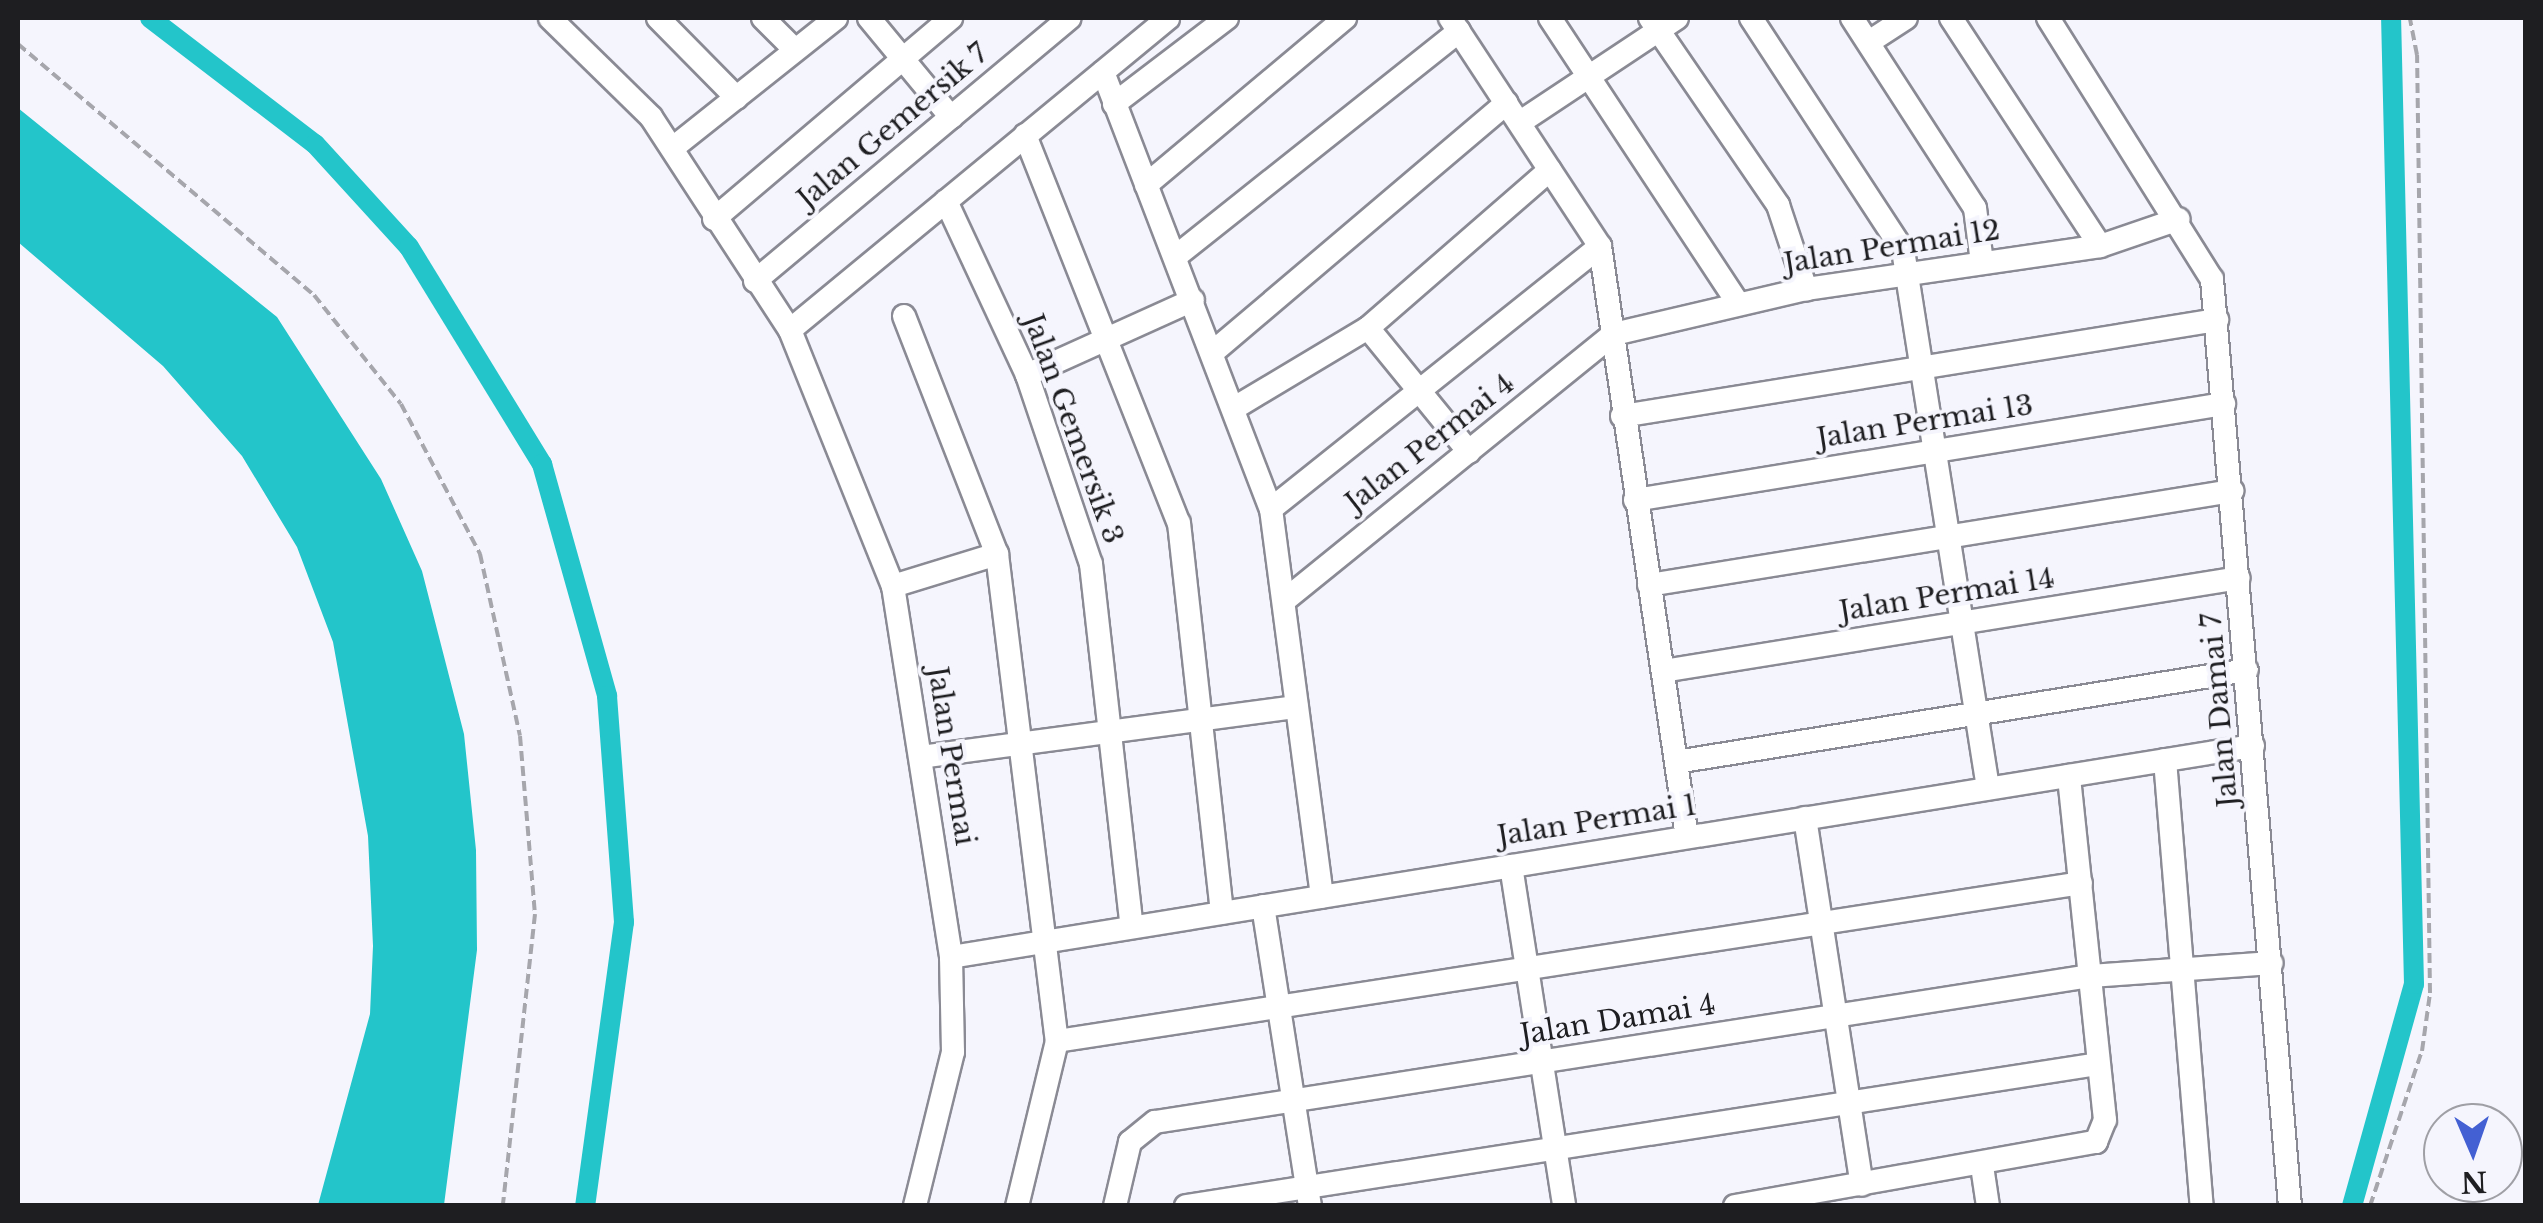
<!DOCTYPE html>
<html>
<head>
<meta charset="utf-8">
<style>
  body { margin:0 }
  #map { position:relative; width:2543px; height:1223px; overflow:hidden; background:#f5f5fd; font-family:"Libre Baskerville",serif }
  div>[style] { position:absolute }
  .water>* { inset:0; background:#23c5ca }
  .canal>* { height:20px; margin:-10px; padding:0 10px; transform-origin:10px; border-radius:10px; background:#23c5ca }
  .path>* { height:4px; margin-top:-2px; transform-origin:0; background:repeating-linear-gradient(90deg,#a6a6ac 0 10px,transparent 0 15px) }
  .roads { filter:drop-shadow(2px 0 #8a8a94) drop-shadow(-2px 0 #8a8a94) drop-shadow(0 2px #8a8a94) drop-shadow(0 -2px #8a8a94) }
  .minor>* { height:22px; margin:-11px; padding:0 11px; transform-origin:11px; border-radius:11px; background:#fff }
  span { translate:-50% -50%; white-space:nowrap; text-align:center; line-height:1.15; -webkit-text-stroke:8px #f5f5fd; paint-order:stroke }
  .street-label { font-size:28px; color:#1e1e21 }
  .frame { position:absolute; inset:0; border:20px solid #1e1e21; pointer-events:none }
  .north { position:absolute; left:2423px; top:1103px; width:100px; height:100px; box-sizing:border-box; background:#f5f5fd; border:2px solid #9f9fa5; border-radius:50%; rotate:178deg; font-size:28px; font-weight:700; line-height:40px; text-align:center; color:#1e1e21 }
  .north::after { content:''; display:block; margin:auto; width:35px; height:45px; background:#4360d3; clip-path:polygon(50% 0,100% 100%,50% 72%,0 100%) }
</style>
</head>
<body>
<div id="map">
  <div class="water">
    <i style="clip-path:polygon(18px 108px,277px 317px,381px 479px,422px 571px,464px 734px,476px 850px,477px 950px,444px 1205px,318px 1205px,370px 1014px,373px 946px,368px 836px,333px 642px,297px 547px,242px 456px,163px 366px,18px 242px)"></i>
  </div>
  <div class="canal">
    <i style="left:150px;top:18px;width:208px;rotate:37.4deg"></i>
    <i style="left:315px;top:144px;width:139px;rotate:47.6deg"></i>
    <i style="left:409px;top:247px;width:255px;rotate:58.5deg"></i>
    <i style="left:542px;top:464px;width:241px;rotate:74.3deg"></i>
    <i style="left:607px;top:696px;width:227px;rotate:85.7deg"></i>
    <i style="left:624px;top:922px;width:287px;rotate:97.8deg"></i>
    <i style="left:2352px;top:1206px;width:230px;rotate:-74.4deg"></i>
    <i style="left:2414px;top:984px;width:966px;rotate:-91.36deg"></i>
  </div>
  <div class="path">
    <i style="left:18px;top:44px;width:388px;rotate:40.3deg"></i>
    <i style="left:314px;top:295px;width:139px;rotate:51.4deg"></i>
    <i style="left:401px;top:404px;width:170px;rotate:62.2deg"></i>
    <i style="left:480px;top:554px;width:186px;rotate:77.6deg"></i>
    <i style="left:520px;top:736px;width:179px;rotate:85.2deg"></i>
    <i style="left:535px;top:914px;width:294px;rotate:96.3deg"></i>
    <i style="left:2370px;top:1206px;width:163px;rotate:-71.5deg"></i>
    <i style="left:2422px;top:1051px;width:59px;rotate:-82.1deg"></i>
    <i style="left:2430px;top:993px;width:938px;rotate:-90.79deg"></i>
    <i style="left:2417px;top:55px;width:38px;rotate:-101deg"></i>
  </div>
  <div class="roads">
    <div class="minor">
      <i style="left:550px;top:18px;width:141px;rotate:44.4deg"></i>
      <i style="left:651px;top:117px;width:254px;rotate:56.9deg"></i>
      <i style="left:790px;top:330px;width:276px;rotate:68.1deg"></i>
      <i style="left:893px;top:586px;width:376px;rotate:81.1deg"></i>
      <i style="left:951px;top:957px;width:95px;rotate:88.8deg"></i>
      <i style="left:953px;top:1052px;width:159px;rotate:103.9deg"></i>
      <i style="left:658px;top:18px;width:112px;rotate:45.4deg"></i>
      <i style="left:763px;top:18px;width:45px;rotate:45deg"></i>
      <i style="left:869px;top:18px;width:129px;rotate:50.4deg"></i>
      <i style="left:1450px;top:18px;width:273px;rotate:56.7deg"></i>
      <i style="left:1600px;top:246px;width:597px;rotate:81.63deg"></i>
      <i style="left:1550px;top:18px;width:341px;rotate:56.6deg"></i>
      <i style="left:1650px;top:18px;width:227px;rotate:55.6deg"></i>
      <i style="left:1778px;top:205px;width:89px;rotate:71.6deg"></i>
      <i style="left:1751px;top:18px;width:277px;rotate:56.8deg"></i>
      <i style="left:1903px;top:250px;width:545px;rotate:81.02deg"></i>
      <i style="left:1852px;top:18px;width:226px;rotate:57.1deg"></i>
      <i style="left:1975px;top:208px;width:55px;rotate:82.7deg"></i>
      <i style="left:1951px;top:18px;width:272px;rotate:56.8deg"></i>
      <i style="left:2048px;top:18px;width:308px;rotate:57.9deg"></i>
      <i style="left:2212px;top:279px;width:930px;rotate:85.19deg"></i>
      <i style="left:1869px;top:42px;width:44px;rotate:-33deg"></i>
      <i style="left:1103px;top:72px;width:468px;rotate:69deg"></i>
      <i style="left:1271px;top:509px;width:391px;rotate:82.5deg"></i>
      <i style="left:1114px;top:104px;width:142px;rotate:-37.3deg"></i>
      <i style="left:1522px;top:121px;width:186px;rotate:-33.6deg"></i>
      <i style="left:1025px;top:135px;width:417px;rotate:68.4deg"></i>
      <i style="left:1179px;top:523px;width:392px;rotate:83.7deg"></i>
      <i style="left:674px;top:147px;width:207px;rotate:-38.5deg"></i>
      <i style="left:1146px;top:185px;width:260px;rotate:-40deg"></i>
      <i style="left:946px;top:201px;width:192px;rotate:65deg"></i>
      <i style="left:1027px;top:375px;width:200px;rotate:71.3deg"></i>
      <i style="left:1091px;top:564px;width:365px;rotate:83.6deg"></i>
      <i style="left:714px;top:219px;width:311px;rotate:-40.3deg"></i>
      <i style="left:1175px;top:257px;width:363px;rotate:-38.5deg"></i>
      <i style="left:755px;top:281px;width:410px;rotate:-39.9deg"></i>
      <i style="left:904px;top:316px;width:256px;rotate:68.7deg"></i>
      <i style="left:997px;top:554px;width:491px;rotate:83deg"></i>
      <i style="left:1057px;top:1041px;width:170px;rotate:103.6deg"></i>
      <i style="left:1368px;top:328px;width:160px;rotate:50.8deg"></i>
      <i style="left:790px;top:330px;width:490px;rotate:-39.5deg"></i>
      <i style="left:1213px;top:352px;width:385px;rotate:-40.3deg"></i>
      <i style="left:1027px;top:375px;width:182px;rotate:-24.3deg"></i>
      <i style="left:1236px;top:407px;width:154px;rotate:-30.9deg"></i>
      <i style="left:1368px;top:328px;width:241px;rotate:-41deg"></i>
      <i style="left:1622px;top:416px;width:603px;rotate:-9.17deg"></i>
      <i style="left:1635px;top:500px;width:597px;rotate:-9.26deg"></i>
      <i style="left:1271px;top:509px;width:421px;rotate:-38.6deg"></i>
      <i style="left:1649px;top:585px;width:591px;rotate:-9.16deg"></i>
      <i style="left:893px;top:586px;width:109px;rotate:-17.1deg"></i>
      <i style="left:1285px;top:600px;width:423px;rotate:-39deg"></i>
      <i style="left:1614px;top:334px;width:197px;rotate:-13.2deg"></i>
      <i style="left:1806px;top:289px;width:297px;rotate:-8.3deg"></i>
      <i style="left:2100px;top:246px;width:83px;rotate:-18.9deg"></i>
      <i style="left:1663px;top:671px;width:583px;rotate:-9.17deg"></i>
      <i style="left:921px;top:757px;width:379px;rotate:-7.6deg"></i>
      <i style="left:2165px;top:760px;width:448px;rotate:85.3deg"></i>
      <i style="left:1676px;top:762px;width:578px;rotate:-9.15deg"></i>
      <i style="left:1805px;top:818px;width:371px;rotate:81.2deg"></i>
      <i style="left:1511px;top:866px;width:344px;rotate:81.1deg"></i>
      <i style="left:1263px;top:906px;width:304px;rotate:81.1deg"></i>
      <i style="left:951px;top:957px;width:1319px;rotate:-9.21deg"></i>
      <i style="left:1057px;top:1041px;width:1036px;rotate:-8.77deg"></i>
      <i style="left:1982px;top:1166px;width:40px;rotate:81.5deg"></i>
      <i style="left:1115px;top:1206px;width:66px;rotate:-76.8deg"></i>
      <i style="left:1130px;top:1142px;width:32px;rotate:-39deg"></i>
      <i style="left:1155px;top:1122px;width:947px;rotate:-8.87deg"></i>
      <i style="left:2091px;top:976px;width:181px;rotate:-4.1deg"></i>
      <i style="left:1186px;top:1206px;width:923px;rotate:-8.85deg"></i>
      <i style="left:1735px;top:1206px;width:367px;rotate:-10.1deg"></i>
      <i style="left:2096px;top:1142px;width:24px;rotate:-68deg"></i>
      <i style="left:2105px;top:1120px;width:346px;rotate:-96deg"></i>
    </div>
  </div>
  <div class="street-label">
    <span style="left:893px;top:126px;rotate:-40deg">Jalan Gemersik 7</span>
    <span style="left:1892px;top:247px;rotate:-9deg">Jalan Permai 12</span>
    <span style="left:1925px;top:422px;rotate:-9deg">Jalan Permai 13</span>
    <span style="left:1073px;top:429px;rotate:70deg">Jalan Gemersik 3</span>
    <span style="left:1430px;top:443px;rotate:-38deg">Jalan Permai 4</span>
    <span style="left:1947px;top:595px;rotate:-9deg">Jalan Permai 14</span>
    <span style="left:2220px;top:710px;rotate:-95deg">Jalan Damai 7</span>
    <span style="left:951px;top:756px;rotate:81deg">Jalan Permai</span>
    <span style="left:1597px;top:821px;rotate:-9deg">Jalan Permai 1</span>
    <span style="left:1618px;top:1020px;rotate:-9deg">Jalan Damai 4</span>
  </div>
  <div class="frame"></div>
  <div class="north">N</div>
</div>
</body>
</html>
